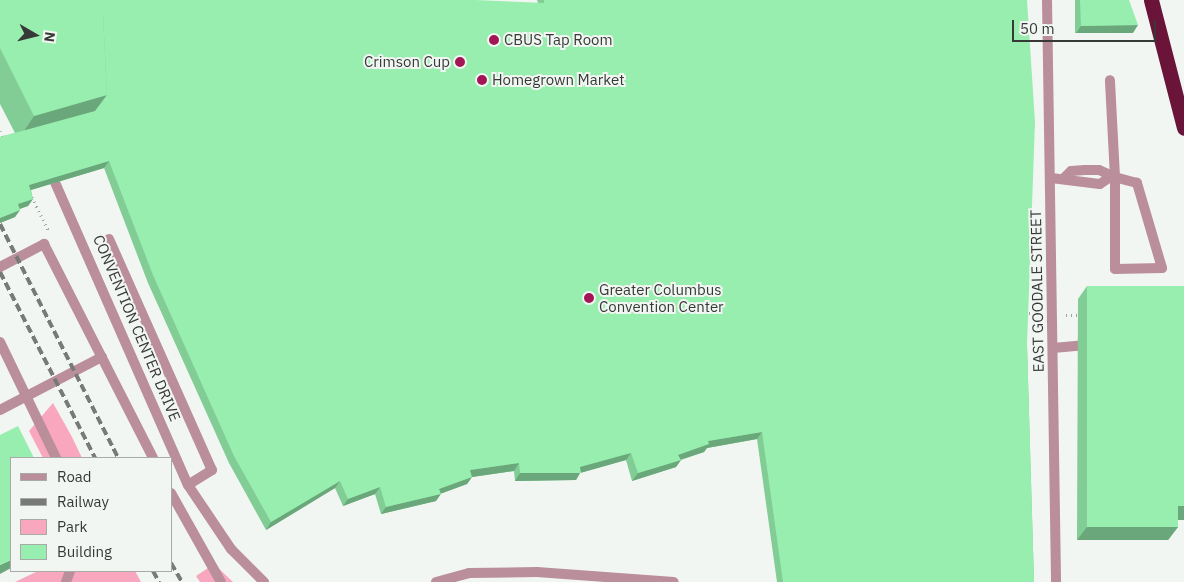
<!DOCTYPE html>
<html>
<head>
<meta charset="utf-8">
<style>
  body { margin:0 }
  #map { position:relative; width:1184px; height:582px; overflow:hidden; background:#f2f6f2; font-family:"IBM Plex Sans",sans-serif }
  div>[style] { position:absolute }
  .green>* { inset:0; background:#f9a6bf }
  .path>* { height:3px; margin-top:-1.5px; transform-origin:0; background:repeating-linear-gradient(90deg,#a0a3a0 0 1px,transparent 0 5px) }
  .service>* { height:10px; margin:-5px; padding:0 5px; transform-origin:5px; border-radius:5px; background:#ba8e9b }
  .minor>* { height:10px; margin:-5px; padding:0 5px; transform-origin:5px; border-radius:5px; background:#ba8e9b }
  .tertiary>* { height:10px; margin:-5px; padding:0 5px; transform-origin:5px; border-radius:5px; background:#ba8e9b }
  .motorway>* { height:15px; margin:-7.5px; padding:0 7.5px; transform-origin:7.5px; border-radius:7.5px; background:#6a1439 }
  .rail>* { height:4px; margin-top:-2px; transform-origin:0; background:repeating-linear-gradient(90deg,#787a78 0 8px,transparent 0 12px) }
  .wall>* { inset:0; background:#82cd96; transform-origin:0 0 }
  .shaded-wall>* { inset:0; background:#6aa77a }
  .building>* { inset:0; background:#97eeae }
  .dots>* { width:14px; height:14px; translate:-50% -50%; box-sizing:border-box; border:2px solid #f2f6f2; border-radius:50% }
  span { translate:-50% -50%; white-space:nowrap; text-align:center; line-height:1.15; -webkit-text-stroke:4px #f2f6f2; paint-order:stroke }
  .poi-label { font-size:15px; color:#373937 }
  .left { translate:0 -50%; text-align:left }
  .right { translate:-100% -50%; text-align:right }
  .street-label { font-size:15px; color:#373937 }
  .legend { position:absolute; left:10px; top:457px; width:162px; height:115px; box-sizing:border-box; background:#f2f6f2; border:1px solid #a7aaa7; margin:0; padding:6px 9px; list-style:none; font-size:15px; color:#373937 }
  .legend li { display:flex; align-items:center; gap:10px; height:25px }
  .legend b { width:25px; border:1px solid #a7aaa7 }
  .north { position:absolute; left:10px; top:10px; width:50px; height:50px; -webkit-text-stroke:4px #f2f6f2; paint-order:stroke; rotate:98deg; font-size:14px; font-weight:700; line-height:20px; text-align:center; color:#373937 }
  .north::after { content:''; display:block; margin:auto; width:18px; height:22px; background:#373937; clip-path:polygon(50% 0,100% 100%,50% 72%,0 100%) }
  .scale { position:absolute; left:1012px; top:20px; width:144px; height:22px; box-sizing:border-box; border:2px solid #373937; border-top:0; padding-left:6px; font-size:15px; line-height:18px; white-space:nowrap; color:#373937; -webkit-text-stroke:4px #f2f6f2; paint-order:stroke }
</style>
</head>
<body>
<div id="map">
  <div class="green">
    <i style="clip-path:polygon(53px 403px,72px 437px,82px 458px,43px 458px,29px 431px)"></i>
    <i style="clip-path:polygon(214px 564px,233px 582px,200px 582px,196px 576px)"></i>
    <i style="clip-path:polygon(38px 571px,135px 571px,141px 582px,15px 582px)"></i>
  </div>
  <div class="path">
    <i style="left:0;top:131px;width:10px;rotate:66deg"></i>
    <i style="left:32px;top:197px;width:37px;rotate:64deg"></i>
    <i style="left:1024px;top:313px;width:13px"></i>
    <i style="left:1066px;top:315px;width:12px"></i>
  </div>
  <div class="service">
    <i style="left:1051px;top:178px;width:49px;rotate:7deg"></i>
    <i style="left:1100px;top:184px;width:12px;rotate:-35deg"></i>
    <i style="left:1064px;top:178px;width:10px;rotate:-45deg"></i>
    <i style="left:1071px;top:171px;width:14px;rotate:-4deg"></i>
    <i style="left:1085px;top:170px;width:14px"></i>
    <i style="left:1099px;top:170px;width:17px;rotate:24deg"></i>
    <i style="left:1115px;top:177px;width:92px;rotate:90deg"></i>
    <i style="left:1115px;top:269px;width:47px;rotate:-1.2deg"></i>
    <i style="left:1162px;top:268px;width:89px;rotate:-106.4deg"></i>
    <i style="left:1137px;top:183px;width:23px;rotate:-165deg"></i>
    <i style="left:1115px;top:177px;width:97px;rotate:-93deg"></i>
    <i style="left:109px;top:239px;width:253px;rotate:66deg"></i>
    <i style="left:212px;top:470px;width:28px;rotate:148deg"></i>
    <i style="left:0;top:267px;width:50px;rotate:-27.6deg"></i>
    <i style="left:44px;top:244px;width:240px;rotate:63deg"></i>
    <i style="left:0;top:342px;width:129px;rotate:64.2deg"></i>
    <i style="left:1053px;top:348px;width:25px;rotate:-5deg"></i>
    <i style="left:0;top:410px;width:115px;rotate:-27.5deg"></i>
    <i style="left:171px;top:493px;width:102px;rotate:60.7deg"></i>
    <i style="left:66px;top:582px;width:12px;rotate:-70deg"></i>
    <i style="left:436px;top:582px;width:34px;rotate:-15deg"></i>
    <i style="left:469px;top:573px;width:68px;rotate:-0.8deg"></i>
    <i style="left:537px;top:572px;width:137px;rotate:4.2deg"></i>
  </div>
  <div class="minor">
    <i style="left:50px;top:171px;width:343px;rotate:66.3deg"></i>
    <i style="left:188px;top:485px;width:77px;rotate:56.1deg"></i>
    <i style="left:231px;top:549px;width:47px;rotate:45deg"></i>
  </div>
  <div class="tertiary">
    <i style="left:1047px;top:0;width:582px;rotate:89.11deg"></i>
  </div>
  <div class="motorway">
    <i style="left:1151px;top:0;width:132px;rotate:75.5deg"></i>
  </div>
  <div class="rail">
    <i style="left:0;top:224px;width:262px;rotate:63.2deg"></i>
    <i style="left:0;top:272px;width:209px;rotate:62.9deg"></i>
    <i style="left:171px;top:563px;width:22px;rotate:60deg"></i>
    <i style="left:153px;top:571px;width:13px;rotate:61deg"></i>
  </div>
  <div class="wall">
    <i style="clip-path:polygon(0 0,538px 3px,537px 0,1027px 0,1027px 345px,1034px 582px,777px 582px,757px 439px,707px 448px,704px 452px,681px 460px,676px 467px,632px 481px,626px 460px,580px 473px,576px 480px,515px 481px,514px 471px,472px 477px,467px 484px,440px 494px,436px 501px,381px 514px,375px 494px,343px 506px,335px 488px,266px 530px,229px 463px,148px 283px,104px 168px,31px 190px,33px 199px,28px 206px,20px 209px,20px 210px,15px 217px,0 223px,0 137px,15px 133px,0 104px)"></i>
    <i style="left:1075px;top:0;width:54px;height:33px"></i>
    <i style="clip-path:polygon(1087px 286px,1178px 520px,1178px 527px,1168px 540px,1077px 540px,1078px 299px)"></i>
  </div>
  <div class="shaded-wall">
    <i style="clip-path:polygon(1138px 25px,1133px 33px,1076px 33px,1081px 26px)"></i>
    <i style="clip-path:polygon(107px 95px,90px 119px,18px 140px,34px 116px)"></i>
    <i style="clip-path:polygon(109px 161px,104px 168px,24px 192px,29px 185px)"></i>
    <i style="clip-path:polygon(33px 199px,28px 206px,13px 211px,18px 204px)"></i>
    <i style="clip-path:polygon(20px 210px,15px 217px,0 223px,0 218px)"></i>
    <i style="clip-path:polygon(762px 432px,757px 439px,707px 448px,704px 452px,673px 462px,678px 455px,708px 441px)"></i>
    <i style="clip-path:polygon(631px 453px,626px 460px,580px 473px,576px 480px,515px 481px,520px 473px)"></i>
    <i style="clip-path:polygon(681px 460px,676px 467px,632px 481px,638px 473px)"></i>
    <i style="clip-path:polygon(519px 463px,514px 471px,465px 478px,470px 470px)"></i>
    <i style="clip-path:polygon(472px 477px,467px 484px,437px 495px,441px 494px,436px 501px,381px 514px,386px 507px)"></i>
    <i style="clip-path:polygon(340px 481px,335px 488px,266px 530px,271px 522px)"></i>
    <i style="clip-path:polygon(380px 487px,375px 494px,343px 506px,348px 499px)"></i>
    <i style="clip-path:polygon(1178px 506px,1184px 506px,1184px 520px,1168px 520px)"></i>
    <i style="clip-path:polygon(1087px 527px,1178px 527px,1168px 540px,1077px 540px)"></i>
    <i style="clip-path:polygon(11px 560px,11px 568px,0 574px,0 565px)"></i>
  </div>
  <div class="building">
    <i style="clip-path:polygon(0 0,103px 0,103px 14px,107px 95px,34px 116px,0 48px)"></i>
    <i style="clip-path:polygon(103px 0,475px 0,544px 3px,544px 0,1027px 0,1035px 122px,1027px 345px,1034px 582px,783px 582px,762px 432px,708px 441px,709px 444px,678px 455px,681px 460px,638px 473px,631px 453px,580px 467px,581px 473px,520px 473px,519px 463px,470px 470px,472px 477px,439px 489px,441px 494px,386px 507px,380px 487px,348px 499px,340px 481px,271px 522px,234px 456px,153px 275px,109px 161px,29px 185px,33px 199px,18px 204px,20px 210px,0 218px,0 137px,95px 111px,107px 95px,103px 14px)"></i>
    <i style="clip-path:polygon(1080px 0,1129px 0,1138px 25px,1081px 26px)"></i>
    <i style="clip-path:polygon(1087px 286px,1184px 286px,1184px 506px,1178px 506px,1178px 527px,1087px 527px)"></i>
    <i style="clip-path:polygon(18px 426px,34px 458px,11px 458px,11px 560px,0 565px,0 435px)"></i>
  </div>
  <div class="dots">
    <i style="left:494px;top:40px;background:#a41558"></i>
    <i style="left:460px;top:62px;background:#a41558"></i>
    <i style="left:482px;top:80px;background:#a41558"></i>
    <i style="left:589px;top:298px;background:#a41558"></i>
  </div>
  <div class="poi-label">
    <span class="left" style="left:504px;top:40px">CBUS Tap Room</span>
    <span class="right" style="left:450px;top:62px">Crimson Cup</span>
    <span class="left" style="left:492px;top:80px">Homegrown Market</span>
    <span class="left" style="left:599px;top:298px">Greater Columbus<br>Convention Center</span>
  </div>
  <div class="street-label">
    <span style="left:1037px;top:291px;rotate:-91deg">EAST GOODALE STREET</span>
    <span style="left:137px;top:328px;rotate:67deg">CONVENTION CENTER DRIVE</span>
  </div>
  <ul class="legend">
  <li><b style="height:6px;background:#ba8e9b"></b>Road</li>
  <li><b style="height:6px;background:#787a78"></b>Railway</li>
  <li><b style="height:14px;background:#f9a6bf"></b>Park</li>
  <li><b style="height:14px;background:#97eeae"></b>Building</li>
  </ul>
  <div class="north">N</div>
  <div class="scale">50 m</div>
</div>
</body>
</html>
